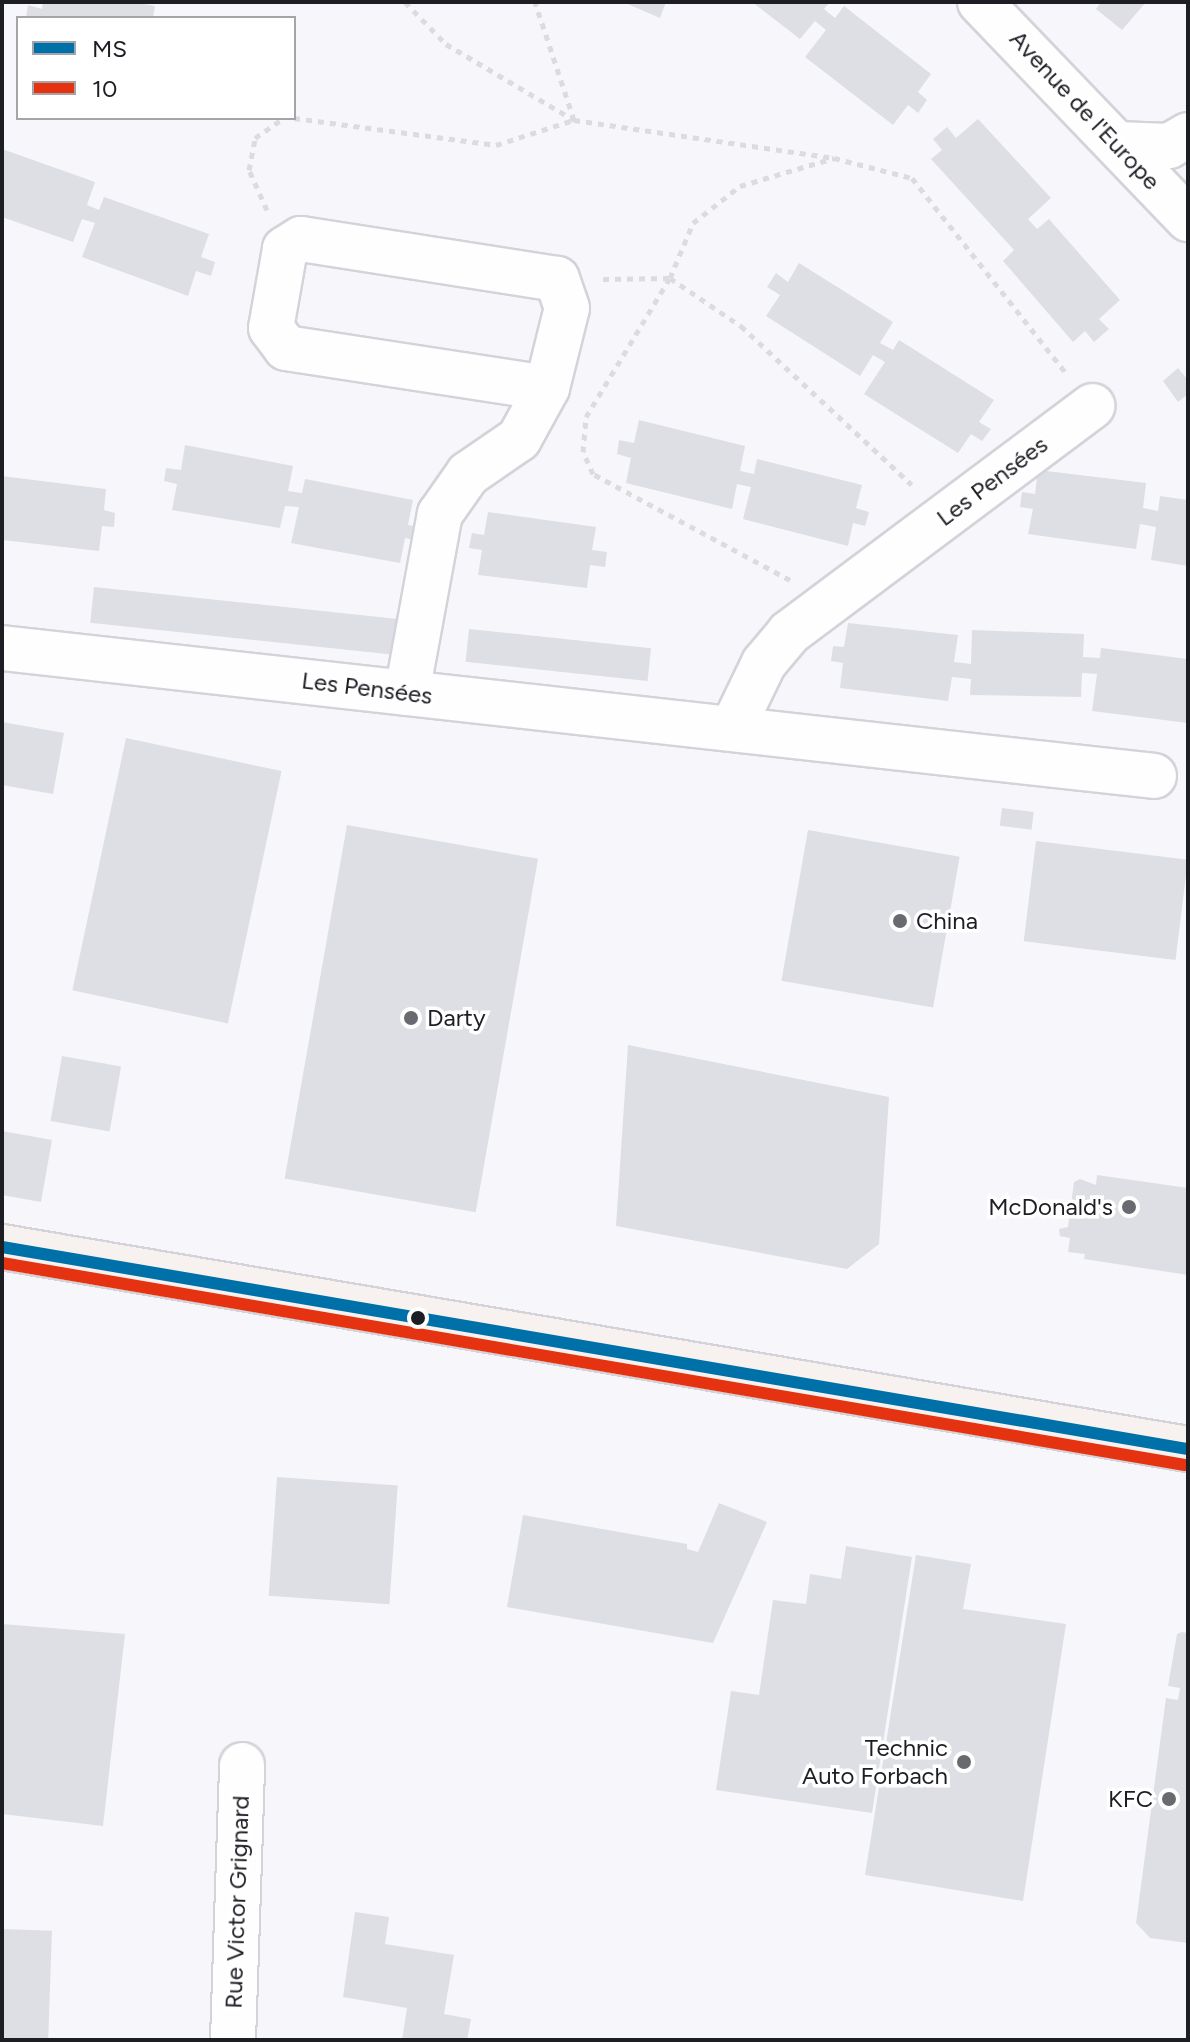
<!DOCTYPE html>
<html>
<head>
<meta charset="utf-8">
<style>
  body { margin:0 }
  #map { position:relative; width:1190px; height:2042px; overflow:hidden; background:#f6f6fb; font-family:Figtree,sans-serif }
  div>[style] { position:absolute }
  .building>* { inset:0; background:#dedfe4; transform-origin:0 0 }
  .path>* { height:5px; margin-top:-2.5px; transform-origin:0; background:repeating-linear-gradient(90deg,#dcdcdf 0 6px,transparent 0 12px) }
  .roads { filter:drop-shadow(2px 0 #d3d3d9) drop-shadow(-2px 0 #d3d3d9) drop-shadow(0 2px #d3d3d9) drop-shadow(0 -2px #d3d3d9) }
  .minor>* { height:44px; margin:-22px; padding:0 22px; transform-origin:22px; border-radius:22px; background:#fefefe }
  .major>* { height:44px; margin:-22px; padding:0 22px; transform-origin:22px; border-radius:22px; background:#f7f2f0 }
  .bus-1>* { height:12px; margin:-6px; padding:0 6px; transform-origin:6px; border-radius:6px; background:#0070a8 }
  .bus-2>* { height:12px; margin:-6px; padding:0 6px; transform-origin:6px; border-radius:6px; background:#e53312 }
  .dots>* { width:22px; height:22px; translate:-50% -50%; box-sizing:border-box; border:4px solid #fff; border-radius:50% }
  span { translate:-50% -50%; white-space:nowrap; text-align:center; line-height:1.15; -webkit-text-stroke:7px #fff; paint-order:stroke }
  .street-label { font-size:24px; color:#1d1e24 }
  .poi-label { font-size:24px; color:#1d1e24 }
  .left { translate:0 -50%; text-align:left }
  .right { translate:-100% -50%; text-align:right }
  .frame { position:absolute; inset:0; border:4px solid #1d1e24; pointer-events:none }
  .legend { position:absolute; left:16px; top:16px; width:280px; height:104px; box-sizing:border-box; background:#fff; border:2px solid #a5a5a7; margin:0; padding:10px 14px; list-style:none; font-size:24px; color:#1d1e24 }
  .legend li { display:flex; align-items:center; gap:16px; height:40px }
  .legend b { width:40px; border:2px solid #a5a5a7 }
</style>
</head>
<body>
<div id="map">
  <div class="building">
    <i style="clip-path:polygon(43px 2px,133px 2px,155px 6px,153px 18px,26px 18px,28px 5px,42px 9px)"></i>
    <i style="clip-path:polygon(623px 2px,666px 2px,660px 18px)"></i>
    <i style="clip-path:polygon(752px 2px,830px 2px,824px 9px,835px 18px,844px 6px,931px 74px,918px 92px,927px 100px,918px 113px,908px 105px,893px 125px,805px 57px,826px 30px,815px 21px,800px 39px)"></i>
    <i style="clip-path:polygon(1101px 2px,1146px 2px,1122px 30px,1096px 9px)"></i>
    <i style="clip-path:polygon(978px 119px,1051px 198px,1028px 219px,1037px 229px,1049px 219px,1120px 300px,1099px 319px,1109px 329px,1094px 342px,1085px 331px,1073px 342px,1003px 261px,1014px 250px,931px 159px,942px 150px,933px 139px,947px 127px,956px 138px)"></i>
    <i style="clip-path:polygon(2px 149px,95px 182px,87px 205px,99px 210px,104px 197px,209px 234px,201px 257px,215px 262px,211px 276px,196px 271px,188px 296px,82px 257px,95px 223px,82px 219px,73px 242px,2px 217px)"></i>
    <i style="clip-path:polygon(799px 263px,893px 322px,880px 343px,893px 350px,899px 340px,994px 400px,979px 422px,991px 429px,982px 441px,971px 434px,958px 453px,864px 394px,885px 362px,873px 355px,860px 376px,766px 316px,780px 295px,767px 287px,776px 273px,788px 282px)"></i>
    <i style="clip-path:polygon(1178px 368px,1188px 380px,1188px 394px,1178px 402px,1163px 381px)"></i>
    <i style="clip-path:polygon(639px 420px,745px 446px,740px 471px,754px 474px,757px 459px,862px 485px,856px 508px,869px 512px,865px 526px,853px 523px,848px 546px,743px 519px,751px 487px,737px 484px,732px 509px,626px 483px,631px 458px,617px 454px,619px 440px,634px 443px)"></i>
    <i style="clip-path:polygon(185px 445px,293px 466px,288px 491px,302px 493px,305px 479px,413px 500px,408px 525px,421px 527px,418px 541px,405px 538px,400px 563px,291px 543px,299px 507px,285px 506px,280px 528px,172px 510px,177px 484px,164px 481px,166px 468px,181px 470px)"></i>
    <i style="clip-path:polygon(1038px 470px,1146px 483px,1143px 508px,1158px 511px,1160px 496px,1188px 500px,1188px 566px,1151px 560px,1156px 527px,1140px 524px,1136px 549px,1028px 534px,1033px 509px,1020px 507px,1022px 492px,1035px 494px)"></i>
    <i style="clip-path:polygon(2px 476px,106px 489px,104px 510px,115px 513px,114px 527px,102px 526px,99px 551px,2px 540px)"></i>
    <i style="clip-path:polygon(488px 512px,596px 527px,592px 550px,607px 552px,605px 567px,590px 565px,587px 588px,478px 575px,482px 550px,469px 548px,472px 533px,484px 535px)"></i>
    <i style="left:94px;top:587px;width:308px;height:36px;rotate:6deg"></i>
    <i style="clip-path:polygon(848px 623px,958px 635px,954px 662px,971px 664px,972px 630px,1084px 634px,1083px 657px,1100px 658px,1101px 648px,1188px 659px,1188px 723px,1092px 711px,1097px 674px,1082px 673px,1081px 697px,970px 695px,971px 679px,952px 677px,948px 701px,840px 688px,843px 663px,831px 661px,833px 646px,844px 647px)"></i>
    <i style="left:469px;top:629px;width:183px;height:33px;rotate:6deg"></i>
    <i style="clip-path:polygon(2px 722px,64px 733px,53px 794px,2px 785px)"></i>
    <i style="left:126px;top:738px;width:159px;height:258px;rotate:12deg"></i>
    <i style="left:1002px;top:808px;width:32px;height:18px;rotate:7deg"></i>
    <i style="left:347px;top:825px;width:194px;height:359px;rotate:10deg"></i>
    <i style="left:808px;top:830px;width:154px;height:153px;rotate:10deg"></i>
    <i style="left:1036px;top:841px;width:153px;height:101px;rotate:7deg"></i>
    <i style="clip-path:polygon(628px 1045px,889px 1097px,879px 1244px,847px 1269px,616px 1226px)"></i>
    <i style="left:62px;top:1056px;width:60px;height:66px;rotate:10deg"></i>
    <i style="clip-path:polygon(2px 1131px,52px 1140px,41px 1202px,2px 1195px)"></i>
    <i style="clip-path:polygon(1097px 1175px,1188px 1188px,1188px 1275px,1084px 1259px,1085px 1254px,1068px 1252px,1070px 1238px,1060px 1236px,1059px 1229px,1068px 1227px,1074px 1182px,1080px 1179px,1096px 1185px)"></i>
    <i style="left:277px;top:1477px;width:121px;height:119px;rotate:4deg"></i>
    <i style="clip-path:polygon(719px 1503px,767px 1522px,713px 1643px,507px 1607px,523px 1515px,687px 1544px,687px 1549px,698px 1552px)"></i>
    <i style="clip-path:polygon(846px 1546px,912px 1557px,872px 1813px,716px 1790px,731px 1691px,759px 1695px,773px 1600px,806px 1604px,810px 1574px,841px 1579px)"></i>
    <i style="clip-path:polygon(916px 1555px,971px 1564px,963px 1609px,1066px 1624px,1023px 1901px,865px 1875px)"></i>
    <i style="clip-path:polygon(2px 1624px,125px 1634px,103px 1826px,2px 1814px)"></i>
    <i style="clip-path:polygon(1182px 1632px,1188px 1633px,1188px 1943px,1150px 1938px,1136px 1923px,1166px 1698px,1178px 1700px,1180px 1688px,1168px 1686px,1177px 1634px)"></i>
    <i style="clip-path:polygon(355px 1912px,389px 1917px,385px 1944px,454px 1955px,444px 2014px,471px 2019px,467px 2040px,402px 2040px,407px 2008px,343px 1997px)"></i>
    <i style="left:2px;top:1929px;width:50px;height:111px;rotate:2deg"></i>
  </div>
  <div class="path">
    <i style="left:405px;top:2px;width:59px;rotate:45.7deg"></i>
    <i style="left:446px;top:44px;width:149px;rotate:30.7deg"></i>
    <i style="left:574px;top:120px;width:124px;rotate:-108.3deg"></i>
    <i style="left:294px;top:118px;width:204px;rotate:7.6deg"></i>
    <i style="left:496px;top:145px;width:82px;rotate:-17.8deg"></i>
    <i style="left:574px;top:120px;width:258px;rotate:8.3deg"></i>
    <i style="left:267px;top:210px;width:44px;rotate:-114.2deg"></i>
    <i style="left:249px;top:170px;width:33px;rotate:-79deg"></i>
    <i style="left:255px;top:138px;width:35px;rotate:-35deg"></i>
    <i style="left:603px;top:279px;width:67px;rotate:-0.9deg"></i>
    <i style="left:670px;top:278px;width:86px;rotate:34.1deg"></i>
    <i style="left:741px;top:326px;width:233px;rotate:42.9deg"></i>
    <i style="left:790px;top:580px;width:224px;rotate:-151.7deg"></i>
    <i style="left:593px;top:474px;width:24px;rotate:-114deg"></i>
    <i style="left:583px;top:452px;width:35px;rotate:-85deg"></i>
    <i style="left:586px;top:417px;width:162px;rotate:-58.9deg"></i>
    <i style="left:670px;top:278px;width:60px;rotate:-67.3deg"></i>
    <i style="left:693px;top:223px;width:60px;rotate:-38.2deg"></i>
    <i style="left:740px;top:186px;width:98px;rotate:-16.6deg"></i>
    <i style="left:834px;top:158px;width:81px;rotate:14.4deg"></i>
    <i style="left:912px;top:178px;width:250px;rotate:51.7deg"></i>
  </div>
  <div class="roads">
    <div class="minor">
      <i style="left:980px;top:2px;width:301px;rotate:46.2deg"></i>
      <i style="left:1117px;top:144px;width:52px;rotate:2.2deg"></i>
      <i style="left:1169px;top:146px;width:22px;rotate:-30deg"></i>
      <i style="left:2px;top:648px;width:1159px;rotate:6.34deg"></i>
      <i style="left:407px;top:693px;width:182px;rotate:-79.6deg"></i>
      <i style="left:440px;top:514px;width:49px;rotate:-55deg"></i>
      <i style="left:468px;top:474px;width:62px;rotate:-34.5deg"></i>
      <i style="left:519px;top:439px;width:58px;rotate:-61.2deg"></i>
      <i style="left:547px;top:388px;width:82px;rotate:-76deg"></i>
      <i style="left:567px;top:308px;width:31px;rotate:-109deg"></i>
      <i style="left:557px;top:279px;width:259px;rotate:-171.1deg"></i>
      <i style="left:301px;top:239px;width:19px;rotate:148deg"></i>
      <i style="left:285px;top:249px;width:80px;rotate:100deg"></i>
      <i style="left:271px;top:328px;width:25px;rotate:53deg"></i>
      <i style="left:286px;top:348px;width:264px;rotate:8.7deg"></i>
      <i style="left:733px;top:727px;width:71px;rotate:-64.2deg"></i>
      <i style="left:764px;top:663px;width:39px;rotate:-50deg"></i>
      <i style="left:789px;top:633px;width:379px;rotate:-36.8deg"></i>
      <i style="left:233px;top:2040px;width:275px;rotate:-88.1deg"></i>
    </div>
    <div class="major">
      <i style="left:2px;top:1247px;width:1203px;rotate:9.67deg"></i>
    </div>
  </div>
  <div class="bus-1">
    <i style="left:2px;top:1247px;width:1203px;rotate:9.67deg"></i>
  </div>
  <div class="bus-2">
    <i style="left:2px;top:1263px;width:1200px;rotate:9.69deg"></i>
  </div>
  <div class="dots">
    <i style="left:900px;top:921px;background:#696a6f"></i>
    <i style="left:411px;top:1018px;background:#696a6f"></i>
    <i style="left:1129px;top:1207px;background:#696a6f"></i>
    <i style="left:418px;top:1318px;background:#1d1e24"></i>
    <i style="left:964px;top:1762px;background:#696a6f"></i>
    <i style="left:1169px;top:1799px;background:#696a6f"></i>
  </div>
  <div class="street-label">
    <span style="left:1085px;top:110px;rotate:47deg">Avenue de l'Europe</span>
    <span style="left:992px;top:481px;rotate:-37deg">Les Pensées</span>
    <span style="left:367px;top:688px;rotate:7deg">Les Pensées</span>
    <span style="left:237px;top:1902px;rotate:-88deg">Rue Victor Grignard</span>
  </div>
  <div class="poi-label">
    <span class="left" style="left:916px;top:921px">China</span>
    <span class="left" style="left:427px;top:1018px">Darty</span>
    <span class="right" style="left:1113px;top:1207px">McDonald's</span>
    <span class="right" style="left:948px;top:1762px">Technic<br>Auto Forbach</span>
    <span class="right" style="left:1153px;top:1799px">KFC</span>
  </div>
  <div class="frame"></div>
  <ul class="legend">
  <li><b style="height:10px;background:#0070a8"></b>MS</li>
  <li><b style="height:10px;background:#e53312"></b>10</li>
  </ul>
</div>
</body>
</html>
